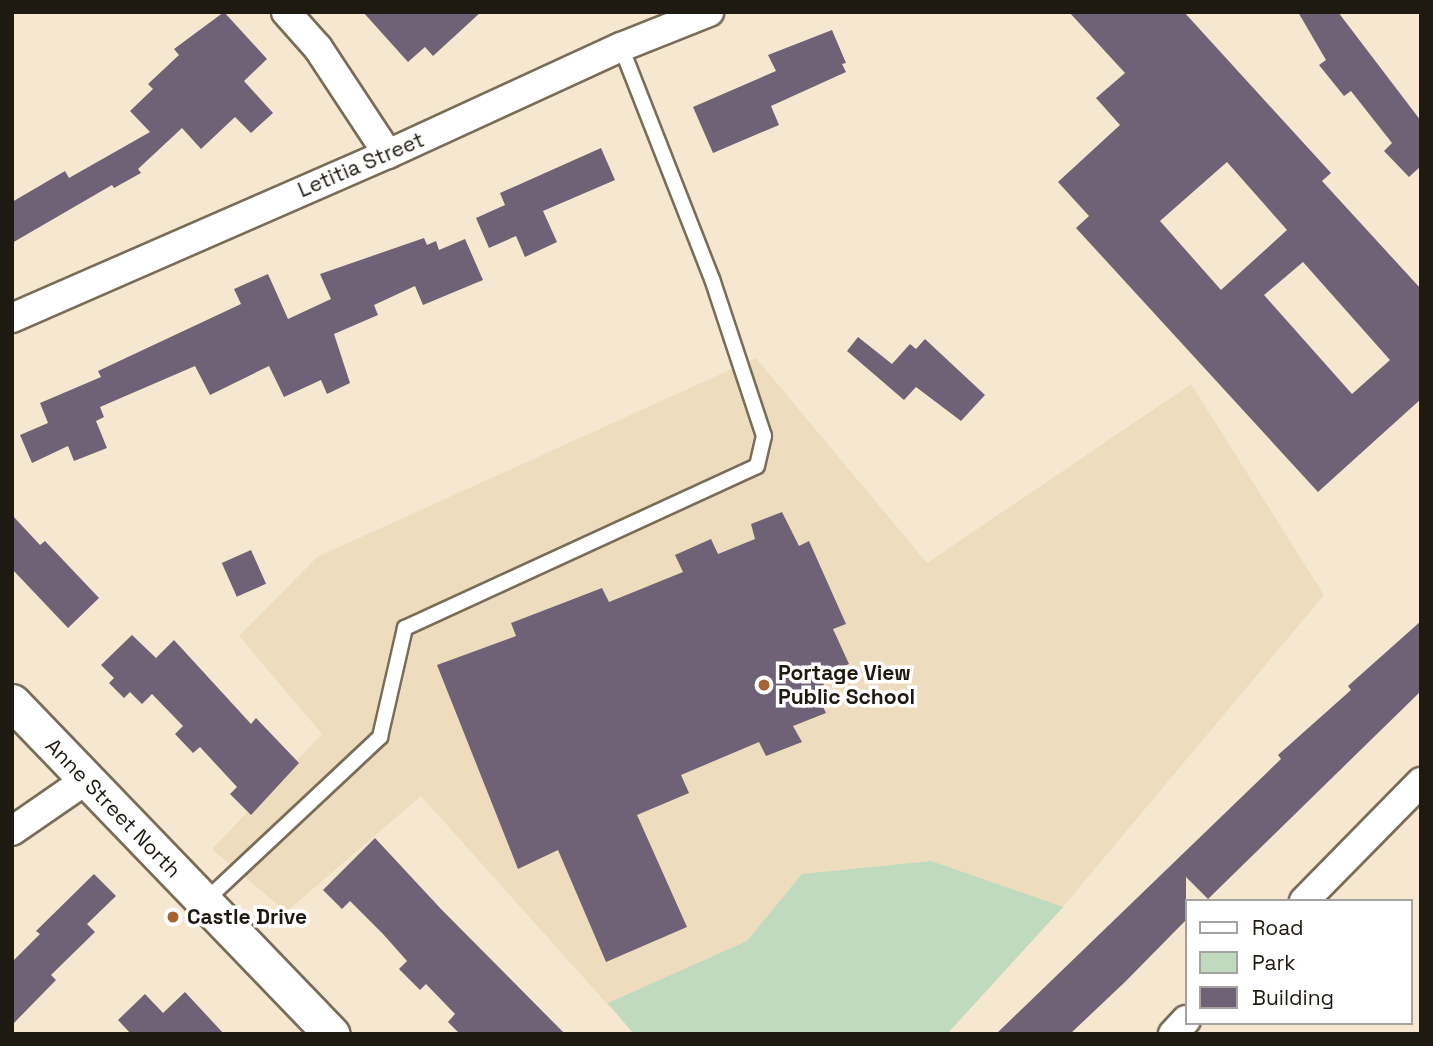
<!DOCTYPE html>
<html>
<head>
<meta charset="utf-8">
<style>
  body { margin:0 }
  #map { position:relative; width:1433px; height:1046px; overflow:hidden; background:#f6e8d0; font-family:"Space Grotesk",sans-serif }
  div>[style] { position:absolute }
  .built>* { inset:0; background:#eedcbe }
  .green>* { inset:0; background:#bfdabe }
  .building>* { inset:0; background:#706276; transform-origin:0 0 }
  .roads { filter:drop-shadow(2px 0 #796d58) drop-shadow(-2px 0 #796d58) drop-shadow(0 2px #796d58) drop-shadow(0 -2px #796d58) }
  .service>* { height:14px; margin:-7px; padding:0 7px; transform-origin:7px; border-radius:7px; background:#fff }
  .minor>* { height:28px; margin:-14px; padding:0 14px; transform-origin:14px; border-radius:14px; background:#fff }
  .tertiary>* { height:35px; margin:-17.5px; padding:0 17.5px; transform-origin:17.5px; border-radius:17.5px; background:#fff }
  .dots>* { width:19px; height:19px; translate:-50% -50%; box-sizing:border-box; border:4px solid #fff; border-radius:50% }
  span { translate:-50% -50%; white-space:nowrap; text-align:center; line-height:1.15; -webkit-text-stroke:7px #fff; paint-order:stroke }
  .street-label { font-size:21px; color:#1e1a11 }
  .poi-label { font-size:21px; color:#1e1a11; font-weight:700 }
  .left { translate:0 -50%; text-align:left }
  .frame { position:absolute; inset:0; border:14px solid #1e1a11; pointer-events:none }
  .legend { position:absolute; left:1185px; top:899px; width:228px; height:126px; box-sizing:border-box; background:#fff; border:2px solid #a5a3a0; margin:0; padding:9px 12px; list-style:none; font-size:21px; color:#1e1a11 }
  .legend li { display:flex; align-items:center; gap:14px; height:35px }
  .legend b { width:35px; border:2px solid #a5a3a0 }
</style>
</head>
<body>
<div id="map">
  <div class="built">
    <i style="clip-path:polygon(756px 358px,927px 563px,1191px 384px,1324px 595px,1063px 907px,947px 1034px,634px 1034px,421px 796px,286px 912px,212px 849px,322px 734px,239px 636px,317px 557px)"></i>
  </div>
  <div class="green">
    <i style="clip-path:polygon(931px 861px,1063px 907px,947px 1034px,634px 1034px,608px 1003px,747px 941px,802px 874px)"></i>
  </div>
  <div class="building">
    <i style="clip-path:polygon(224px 12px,267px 59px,244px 81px,273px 113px,251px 133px,235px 117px,201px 149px,182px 128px,138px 169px,141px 173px,114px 188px,112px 185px,12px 243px,12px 202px,65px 171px,69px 178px,150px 132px,130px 111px,153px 89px,148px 84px,179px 55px,174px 49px)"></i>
    <i style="clip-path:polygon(363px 12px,481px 12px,433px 56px,425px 47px,408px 62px)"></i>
    <i style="clip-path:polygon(evenodd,1069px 12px,1184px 12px,1331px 173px,1322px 181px,1421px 289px,1421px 399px,1318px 492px,1076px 228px,1089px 216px,1058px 182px,1120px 125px,1096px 98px,1125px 73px,1069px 12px,1227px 162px,1287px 230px,1221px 290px,1160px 221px,1227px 162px,1069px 12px,1303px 262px,1390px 360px,1352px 394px,1264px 295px,1303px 262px)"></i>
    <i style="clip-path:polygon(1298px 12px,1338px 12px,1421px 121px,1421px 166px,1409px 177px,1384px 151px,1392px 143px,1351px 91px,1344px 96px,1319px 65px,1326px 60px)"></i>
    <i style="clip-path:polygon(832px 30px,846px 63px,842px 64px,846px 72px,771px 106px,779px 125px,713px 153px,693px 107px,776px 71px,768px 55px)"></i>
    <i style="clip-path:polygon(601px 148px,615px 180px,543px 211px,557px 242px,525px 257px,516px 236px,489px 248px,476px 218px,505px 205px,500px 193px)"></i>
    <i style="clip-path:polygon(424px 238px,427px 245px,436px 241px,439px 250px,465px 239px,483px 280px,423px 305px,415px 286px,374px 305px,378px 315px,334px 334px,350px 383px,327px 394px,321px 380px,284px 397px,269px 366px,210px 395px,195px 366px,100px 407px,104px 417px,96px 421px,107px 448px,74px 461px,68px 446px,32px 463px,20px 435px,48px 423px,40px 403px,101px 377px,98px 371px,241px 304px,234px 289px,268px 274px,288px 319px,331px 299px,320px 274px)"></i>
    <i style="clip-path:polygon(858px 337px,892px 364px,910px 344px,916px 349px,925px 339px,985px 395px,961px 421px,916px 387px,904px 400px,847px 351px)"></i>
    <i style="clip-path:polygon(782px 512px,799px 546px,809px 541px,846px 624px,833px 629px,849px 664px,820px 676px,824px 685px,815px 689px,826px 713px,793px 726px,802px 742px,766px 756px,759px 742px,681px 775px,689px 793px,637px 815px,687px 927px,606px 962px,558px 850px,518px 869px,437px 665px,516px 636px,511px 623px,602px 588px,609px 602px,683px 572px,675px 555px,711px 539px,718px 554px,755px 539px,751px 524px)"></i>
    <i style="clip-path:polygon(12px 515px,40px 545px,45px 541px,99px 598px,68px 628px,12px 569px)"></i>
    <i style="left:251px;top:550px;width:37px;height:32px;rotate:66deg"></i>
    <i style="clip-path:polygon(1421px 621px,1421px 691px,1208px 899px,1186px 877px,1186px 920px,1126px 981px,1070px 1034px,996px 1034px,1281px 759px,1278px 755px,1351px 690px,1348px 686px)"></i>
    <i style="clip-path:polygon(132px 635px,156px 658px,174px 640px,251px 724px,256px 718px,299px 763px,251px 815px,230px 794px,237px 787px,200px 747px,193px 753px,175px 734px,183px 726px,152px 694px,142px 704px,130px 692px,124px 698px,109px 683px,114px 678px,101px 665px)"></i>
    <i style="clip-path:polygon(375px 838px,441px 909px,565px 1034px,460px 1034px,448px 1022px,455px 1014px,426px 984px,420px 990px,399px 969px,407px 961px,383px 934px,350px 901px,342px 909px,323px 890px)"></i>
    <i style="clip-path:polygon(94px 874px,116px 896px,87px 924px,95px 932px,51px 975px,56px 980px,12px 1025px,12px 962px,40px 934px,36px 931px)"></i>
    <i style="clip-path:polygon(185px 992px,224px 1034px,131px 1034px,118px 1020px,145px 994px,163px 1013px)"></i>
  </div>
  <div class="roads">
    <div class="service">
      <i style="left:205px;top:901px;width:240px;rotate:-43.1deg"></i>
      <i style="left:380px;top:737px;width:112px;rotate:-77.1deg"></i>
      <i style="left:405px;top:628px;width:387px;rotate:-24.7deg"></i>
      <i style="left:757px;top:466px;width:31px;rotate:-77deg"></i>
      <i style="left:764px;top:436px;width:165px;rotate:-108.3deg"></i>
      <i style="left:712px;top:279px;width:249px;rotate:-111.4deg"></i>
    </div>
    <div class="minor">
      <i style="left:286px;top:12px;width:48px;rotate:48.4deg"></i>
      <i style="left:318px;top:48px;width:127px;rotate:56.6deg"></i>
      <i style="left:12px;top:318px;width:410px;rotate:-23.6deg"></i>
      <i style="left:388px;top:154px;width:256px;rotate:-24.7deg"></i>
      <i style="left:621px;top:47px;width:95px;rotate:-21.7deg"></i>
      <i style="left:12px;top:831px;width:90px;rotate:-34.6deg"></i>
      <i style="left:1304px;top:901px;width:167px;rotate:-45.5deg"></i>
      <i style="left:1173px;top:1034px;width:19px;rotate:-47deg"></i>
    </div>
    <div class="tertiary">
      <i style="left:12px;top:702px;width:461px;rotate:46.1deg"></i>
    </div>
  </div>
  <div class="dots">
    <i style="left:764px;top:685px;background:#a76433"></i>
    <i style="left:173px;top:917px;background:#a76433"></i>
  </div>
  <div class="street-label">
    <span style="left:361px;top:165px;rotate:-23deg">Letitia Street</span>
    <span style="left:113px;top:808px;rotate:46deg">Anne Street North</span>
  </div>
  <div class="poi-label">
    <span class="left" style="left:778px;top:685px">Portage View<br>Public School</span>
    <span class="left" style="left:187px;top:917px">Castle Drive</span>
  </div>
  <div class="frame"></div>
  <ul class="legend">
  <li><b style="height:9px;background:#fff"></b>Road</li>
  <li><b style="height:19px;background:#bfdabe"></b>Park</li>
  <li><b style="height:19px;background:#706276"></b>Building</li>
  </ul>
</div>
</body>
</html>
